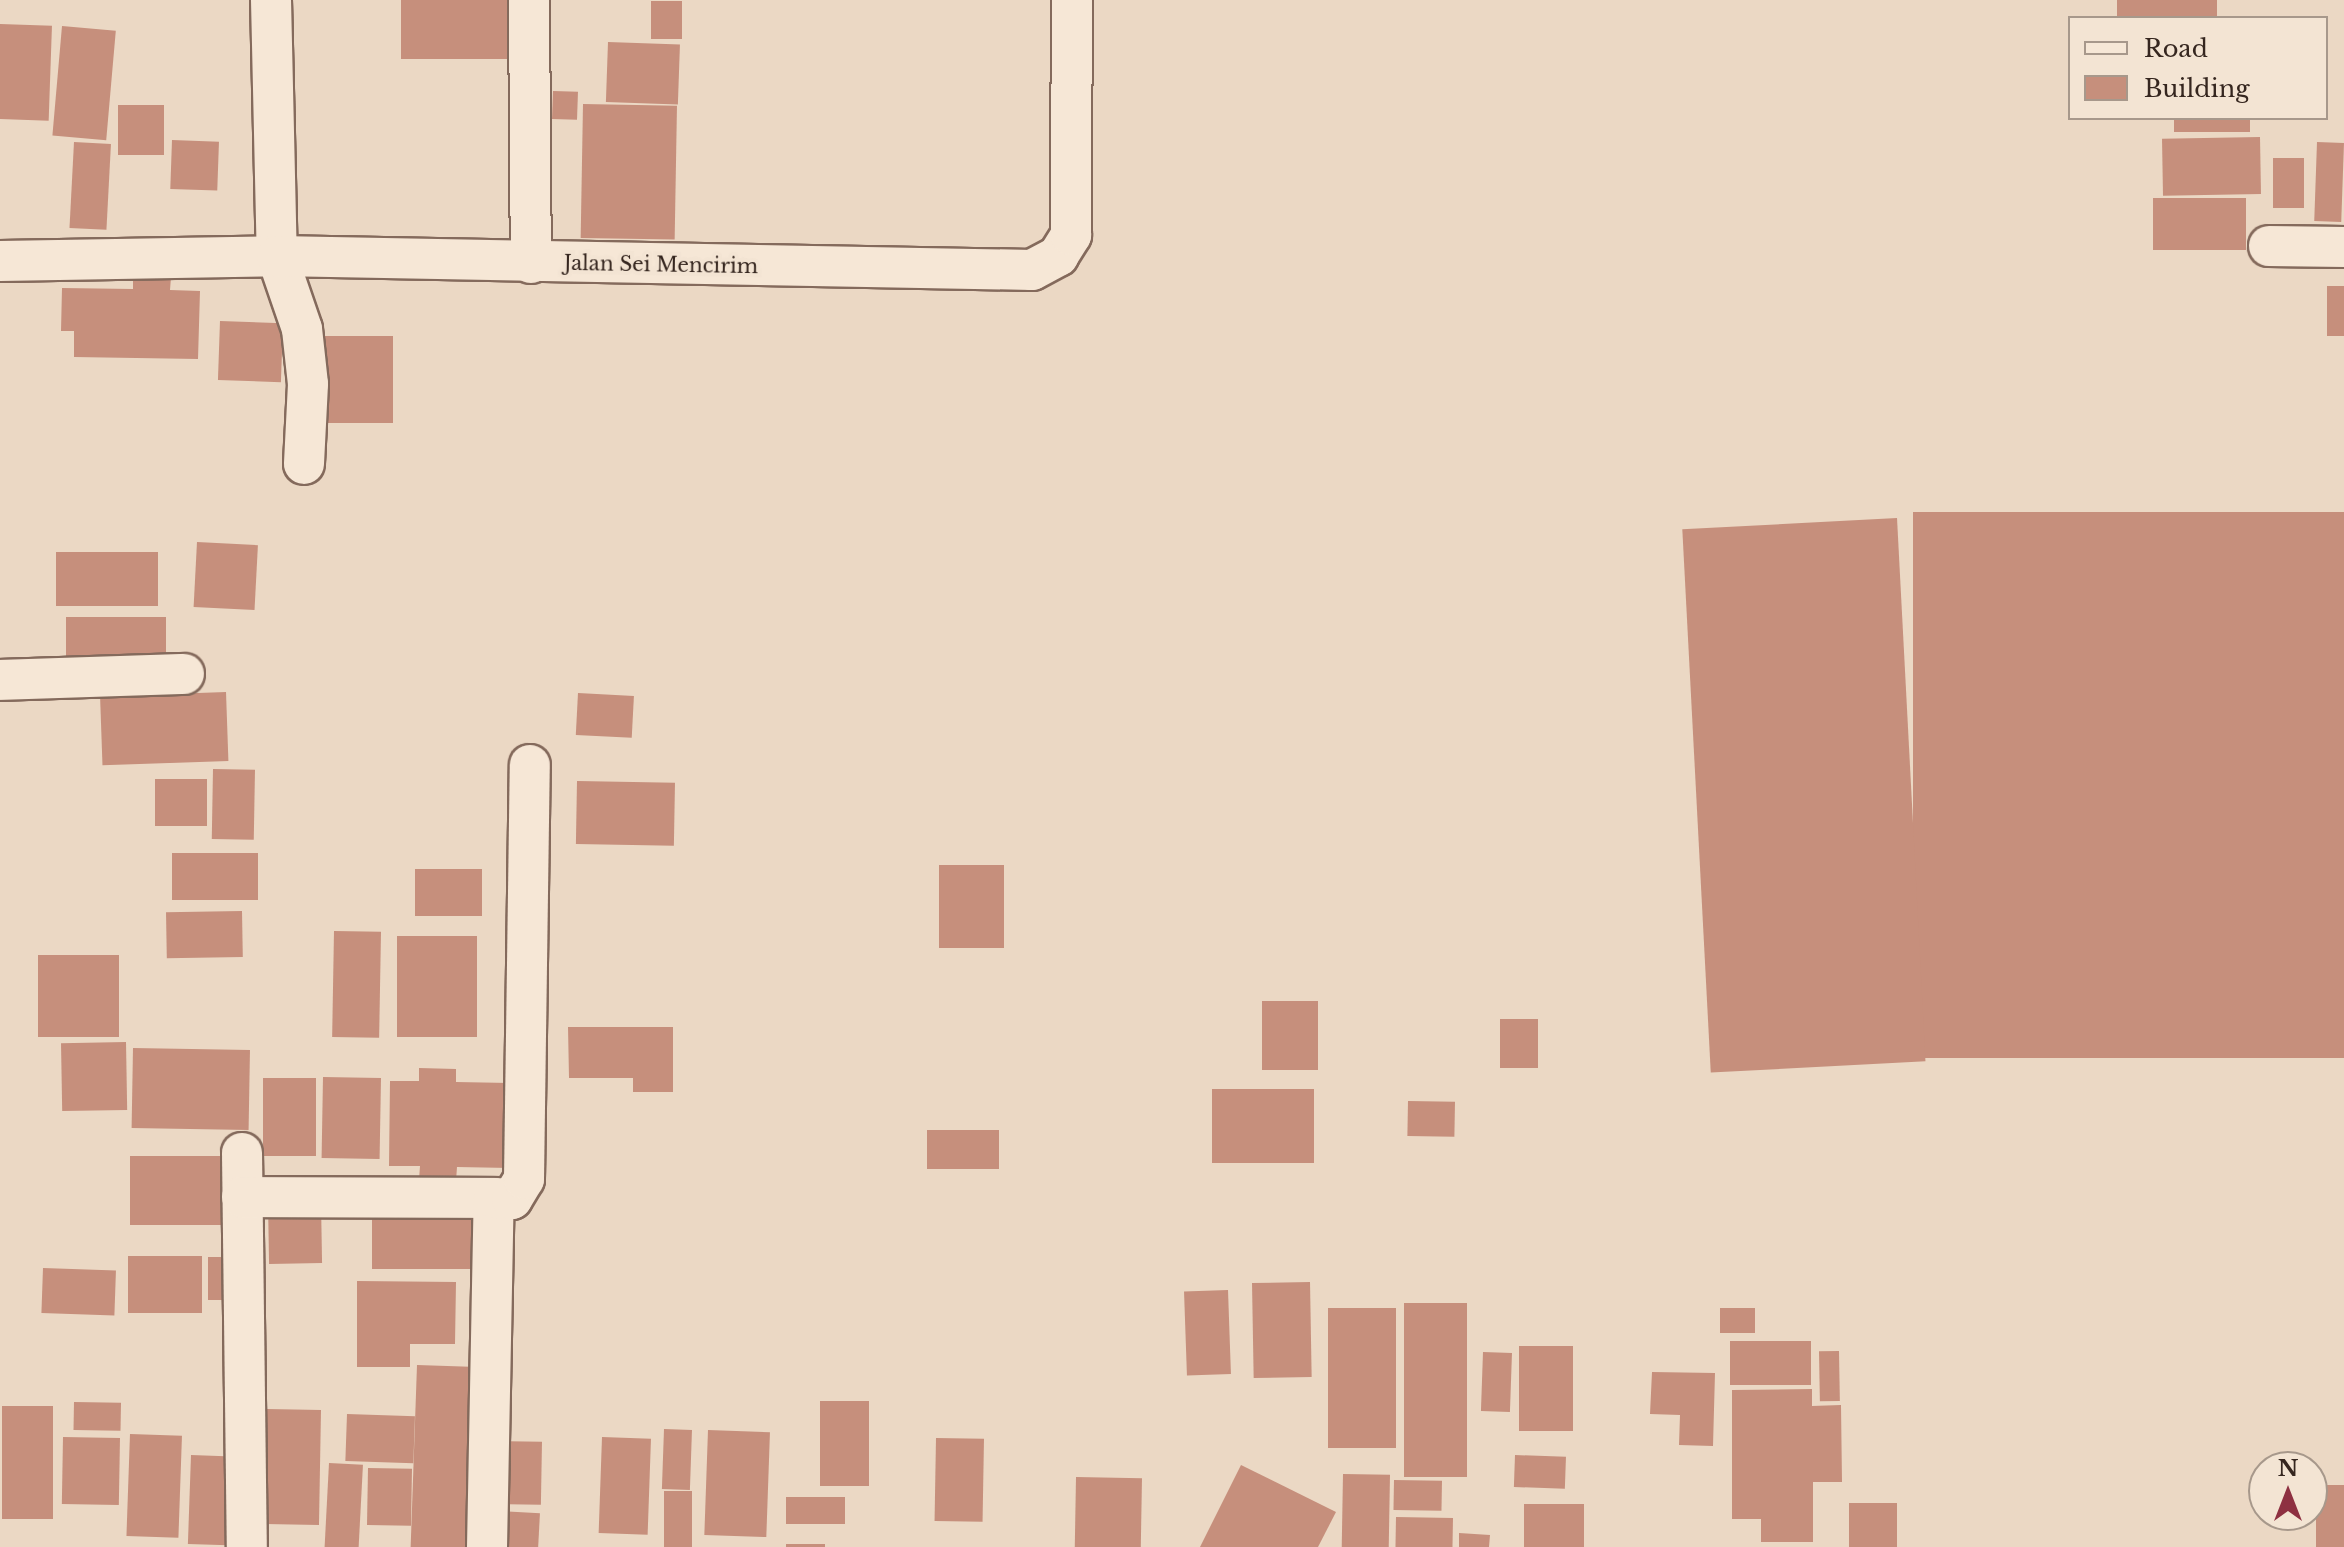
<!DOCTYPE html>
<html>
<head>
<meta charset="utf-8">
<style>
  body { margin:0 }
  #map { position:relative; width:2344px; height:1547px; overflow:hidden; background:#ebd8c4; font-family:"Libre Baskerville",serif }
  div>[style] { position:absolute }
  .building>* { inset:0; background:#c68f7c; transform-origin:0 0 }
  .roads { filter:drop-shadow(2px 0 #846a5c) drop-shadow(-2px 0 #846a5c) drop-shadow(0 2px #846a5c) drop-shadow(0 -2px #846a5c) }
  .street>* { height:40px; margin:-20px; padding:0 20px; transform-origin:20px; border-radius:20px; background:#f6e7d6 }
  span { translate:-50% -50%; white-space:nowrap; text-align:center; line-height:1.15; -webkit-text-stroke:8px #f3e4d3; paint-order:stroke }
  .street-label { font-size:20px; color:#35261f }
  .legend { position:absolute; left:2068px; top:16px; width:260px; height:104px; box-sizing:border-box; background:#f3e4d3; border:2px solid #a7988b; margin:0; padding:10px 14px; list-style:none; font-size:24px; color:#35261f }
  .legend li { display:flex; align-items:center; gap:16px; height:40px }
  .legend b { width:40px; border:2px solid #a7988b }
  .north { position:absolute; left:2248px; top:1451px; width:80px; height:80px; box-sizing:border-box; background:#f3e4d3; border:2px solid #a7988b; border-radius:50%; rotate:0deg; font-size:22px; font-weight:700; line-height:32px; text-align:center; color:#35261f }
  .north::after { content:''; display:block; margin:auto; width:28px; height:36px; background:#8e3041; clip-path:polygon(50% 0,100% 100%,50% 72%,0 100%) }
</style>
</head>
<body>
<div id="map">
  <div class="building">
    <i style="left:401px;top:0;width:113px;height:59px"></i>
    <i style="left:2117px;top:0;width:100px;height:18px"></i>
    <i style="left:651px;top:1px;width:31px;height:38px"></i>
    <i style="left:0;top:24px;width:52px;height:95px;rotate:2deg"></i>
    <i style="left:62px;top:26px;width:54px;height:110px;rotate:5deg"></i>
    <i style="left:608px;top:42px;width:72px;height:60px;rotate:2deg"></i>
    <i style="left:553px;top:91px;width:25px;height:28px;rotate:2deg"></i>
    <i style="left:583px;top:104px;width:94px;height:134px;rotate:1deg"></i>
    <i style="left:118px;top:105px;width:46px;height:50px"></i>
    <i style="left:2174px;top:118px;width:76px;height:14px"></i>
    <i style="left:2260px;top:137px;width:57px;height:98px;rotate:89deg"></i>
    <i style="left:172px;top:140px;width:47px;height:49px;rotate:2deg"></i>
    <i style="left:74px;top:142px;width:37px;height:86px;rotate:3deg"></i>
    <i style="left:2317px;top:142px;width:27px;height:79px;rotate:2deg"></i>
    <i style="left:2273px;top:158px;width:31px;height:50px"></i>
    <i style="left:2246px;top:198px;width:52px;height:93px;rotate:90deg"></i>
    <i style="clip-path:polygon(133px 276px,171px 277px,170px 290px,200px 291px,198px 359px,74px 357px,74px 331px,61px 331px,62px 288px,133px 289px)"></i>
    <i style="left:2327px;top:286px;width:17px;height:50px"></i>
    <i style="left:220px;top:321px;width:63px;height:59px;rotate:2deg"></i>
    <i style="left:323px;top:336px;width:70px;height:87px"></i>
    <i style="left:2344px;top:512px;width:546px;height:431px;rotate:90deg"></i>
    <i style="left:1897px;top:518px;width:544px;height:215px;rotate:87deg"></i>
    <i style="left:197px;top:542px;width:61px;height:65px;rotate:3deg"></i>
    <i style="left:56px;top:552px;width:102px;height:54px"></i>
    <i style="left:166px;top:617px;width:51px;height:100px;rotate:90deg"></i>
    <i style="left:226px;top:692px;width:69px;height:126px;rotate:88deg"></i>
    <i style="left:578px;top:693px;width:56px;height:42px;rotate:3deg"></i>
    <i style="left:213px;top:769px;width:42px;height:70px;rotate:1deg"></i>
    <i style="left:155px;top:779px;width:52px;height:47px"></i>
    <i style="left:577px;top:781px;width:98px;height:63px;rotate:1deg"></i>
    <i style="left:258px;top:853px;width:47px;height:86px;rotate:90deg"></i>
    <i style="left:939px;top:865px;width:65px;height:83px"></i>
    <i style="left:415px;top:869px;width:67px;height:47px"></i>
    <i style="left:242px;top:911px;width:46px;height:76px;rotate:89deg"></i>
    <i style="left:334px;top:931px;width:47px;height:106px;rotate:1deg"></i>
    <i style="left:397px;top:936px;width:80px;height:101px"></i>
    <i style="left:38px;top:955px;width:81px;height:82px"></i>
    <i style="left:1262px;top:1001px;width:56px;height:69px"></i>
    <i style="left:1500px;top:1019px;width:38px;height:49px"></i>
    <i style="clip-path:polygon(568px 1027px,673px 1027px,673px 1092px,633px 1092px,633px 1078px,569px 1078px)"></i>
    <i style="left:126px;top:1042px;width:68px;height:65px;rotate:89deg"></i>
    <i style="left:133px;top:1048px;width:117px;height:80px;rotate:1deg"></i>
    <i style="clip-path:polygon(419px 1068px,456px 1069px,456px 1082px,515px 1083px,515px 1168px,457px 1167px,456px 1181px,419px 1180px,420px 1166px,389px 1166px,390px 1081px,419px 1081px)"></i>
    <i style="left:323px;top:1077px;width:58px;height:81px;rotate:1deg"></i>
    <i style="left:263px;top:1078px;width:53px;height:78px"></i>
    <i style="left:1212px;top:1089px;width:102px;height:74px"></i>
    <i style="left:1408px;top:1101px;width:47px;height:35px;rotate:1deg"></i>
    <i style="left:927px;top:1130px;width:72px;height:39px"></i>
    <i style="left:130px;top:1156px;width:98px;height:69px"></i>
    <i style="left:321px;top:1202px;width:61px;height:53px;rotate:89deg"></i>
    <i style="left:372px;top:1210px;width:105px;height:59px"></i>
    <i style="left:128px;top:1256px;width:74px;height:57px"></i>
    <i style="left:208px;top:1257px;width:27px;height:43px"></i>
    <i style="left:43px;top:1268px;width:73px;height:45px;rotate:2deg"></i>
    <i style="clip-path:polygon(357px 1281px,456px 1282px,455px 1344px,410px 1344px,410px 1367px,357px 1367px)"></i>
    <i style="left:1310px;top:1282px;width:95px;height:58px;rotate:89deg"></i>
    <i style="left:1228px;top:1290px;width:84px;height:44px;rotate:88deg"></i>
    <i style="left:1404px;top:1303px;width:63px;height:174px"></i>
    <i style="left:1328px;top:1308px;width:68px;height:140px"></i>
    <i style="left:1720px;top:1308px;width:35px;height:25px"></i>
    <i style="left:1730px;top:1341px;width:81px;height:44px"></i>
    <i style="left:1519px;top:1346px;width:54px;height:85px"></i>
    <i style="left:1839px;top:1351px;width:50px;height:20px;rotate:89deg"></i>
    <i style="left:1483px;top:1352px;width:29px;height:59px;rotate:2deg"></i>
    <i style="left:417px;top:1365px;width:68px;height:182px;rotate:2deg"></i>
    <i style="clip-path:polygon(1652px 1372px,1715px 1373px,1713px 1446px,1679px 1445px,1680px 1415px,1650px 1414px)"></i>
    <i style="clip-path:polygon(1812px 1389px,1812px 1406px,1841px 1405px,1842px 1482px,1813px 1482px,1813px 1542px,1761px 1542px,1761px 1519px,1732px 1519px,1732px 1390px)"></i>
    <i style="left:820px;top:1401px;width:49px;height:85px"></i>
    <i style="left:74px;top:1402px;width:47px;height:28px;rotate:1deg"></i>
    <i style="left:2px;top:1406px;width:51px;height:113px"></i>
    <i style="left:267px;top:1409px;width:54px;height:115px;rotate:1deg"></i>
    <i style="left:347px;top:1414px;width:68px;height:47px;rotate:2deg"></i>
    <i style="left:664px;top:1429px;width:28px;height:60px;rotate:2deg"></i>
    <i style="left:708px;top:1430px;width:62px;height:105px;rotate:2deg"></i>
    <i style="left:130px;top:1434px;width:52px;height:102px;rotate:2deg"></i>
    <i style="left:63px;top:1437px;width:57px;height:67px;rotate:1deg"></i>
    <i style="left:602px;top:1437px;width:49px;height:96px;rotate:2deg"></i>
    <i style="left:936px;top:1438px;width:48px;height:83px;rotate:1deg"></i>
    <i style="left:500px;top:1441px;width:42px;height:63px;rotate:1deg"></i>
    <i style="left:191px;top:1455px;width:48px;height:89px;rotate:2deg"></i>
    <i style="left:1515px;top:1455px;width:51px;height:32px;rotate:2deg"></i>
    <i style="left:329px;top:1463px;width:34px;height:84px;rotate:3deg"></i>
    <i style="clip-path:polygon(1241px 1465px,1336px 1512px,1318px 1547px,1200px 1547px)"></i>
    <i style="left:368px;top:1468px;width:44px;height:57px;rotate:1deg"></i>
    <i style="left:1343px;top:1474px;width:47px;height:73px;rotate:1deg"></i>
    <i style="left:1076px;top:1477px;width:66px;height:70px;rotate:1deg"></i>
    <i style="left:1394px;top:1480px;width:48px;height:30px;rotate:1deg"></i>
    <i style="left:2344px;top:1485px;width:62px;height:28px;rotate:90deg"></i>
    <i style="left:664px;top:1491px;width:28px;height:56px"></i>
    <i style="left:786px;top:1497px;width:59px;height:27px"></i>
    <i style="left:1849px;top:1503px;width:48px;height:44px"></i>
    <i style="left:1524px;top:1504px;width:60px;height:43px"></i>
    <i style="left:498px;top:1511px;width:42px;height:36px;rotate:3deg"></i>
    <i style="left:1396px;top:1517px;width:57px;height:30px;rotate:1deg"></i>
    <i style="clip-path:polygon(1459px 1533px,1490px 1535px,1489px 1547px,1459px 1547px)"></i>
    <i style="left:786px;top:1544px;width:39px;height:3px"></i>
  </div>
  <div class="roads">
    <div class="street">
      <i style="left:271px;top:0;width:256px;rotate:88.7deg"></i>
      <i style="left:277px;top:256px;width:77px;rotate:71.1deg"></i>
      <i style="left:302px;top:329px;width:55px;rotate:83.8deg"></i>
      <i style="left:308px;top:384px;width:80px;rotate:92.9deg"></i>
      <i style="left:529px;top:0;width:263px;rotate:89.6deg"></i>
      <i style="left:2269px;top:246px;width:75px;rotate:0.8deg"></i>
      <i style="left:0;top:261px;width:277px;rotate:-1deg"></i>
      <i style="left:277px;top:256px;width:755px;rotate:1.06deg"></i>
      <i style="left:1032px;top:270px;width:30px;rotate:-28deg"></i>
      <i style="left:1058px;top:256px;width:25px;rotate:-58deg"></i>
      <i style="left:1071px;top:235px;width:235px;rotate:-89.8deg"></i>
      <i style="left:0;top:680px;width:184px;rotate:-1.9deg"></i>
      <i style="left:242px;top:1153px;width:394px;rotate:89.3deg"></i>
      <i style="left:242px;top:1197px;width:252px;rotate:0.2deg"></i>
      <i style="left:487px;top:1547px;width:349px;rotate:-88.9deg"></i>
      <i style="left:494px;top:1198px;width:18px;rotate:3deg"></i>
      <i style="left:512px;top:1199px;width:23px;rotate:-59deg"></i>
      <i style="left:524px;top:1179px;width:414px;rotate:-89.2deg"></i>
    </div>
  </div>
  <div class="street-label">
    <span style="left:661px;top:265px;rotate:1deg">Jalan Sei Mencirim</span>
  </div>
  <ul class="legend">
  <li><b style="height:10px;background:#f6e7d6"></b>Road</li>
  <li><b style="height:22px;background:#c68f7c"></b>Building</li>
  </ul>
  <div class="north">N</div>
</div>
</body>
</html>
